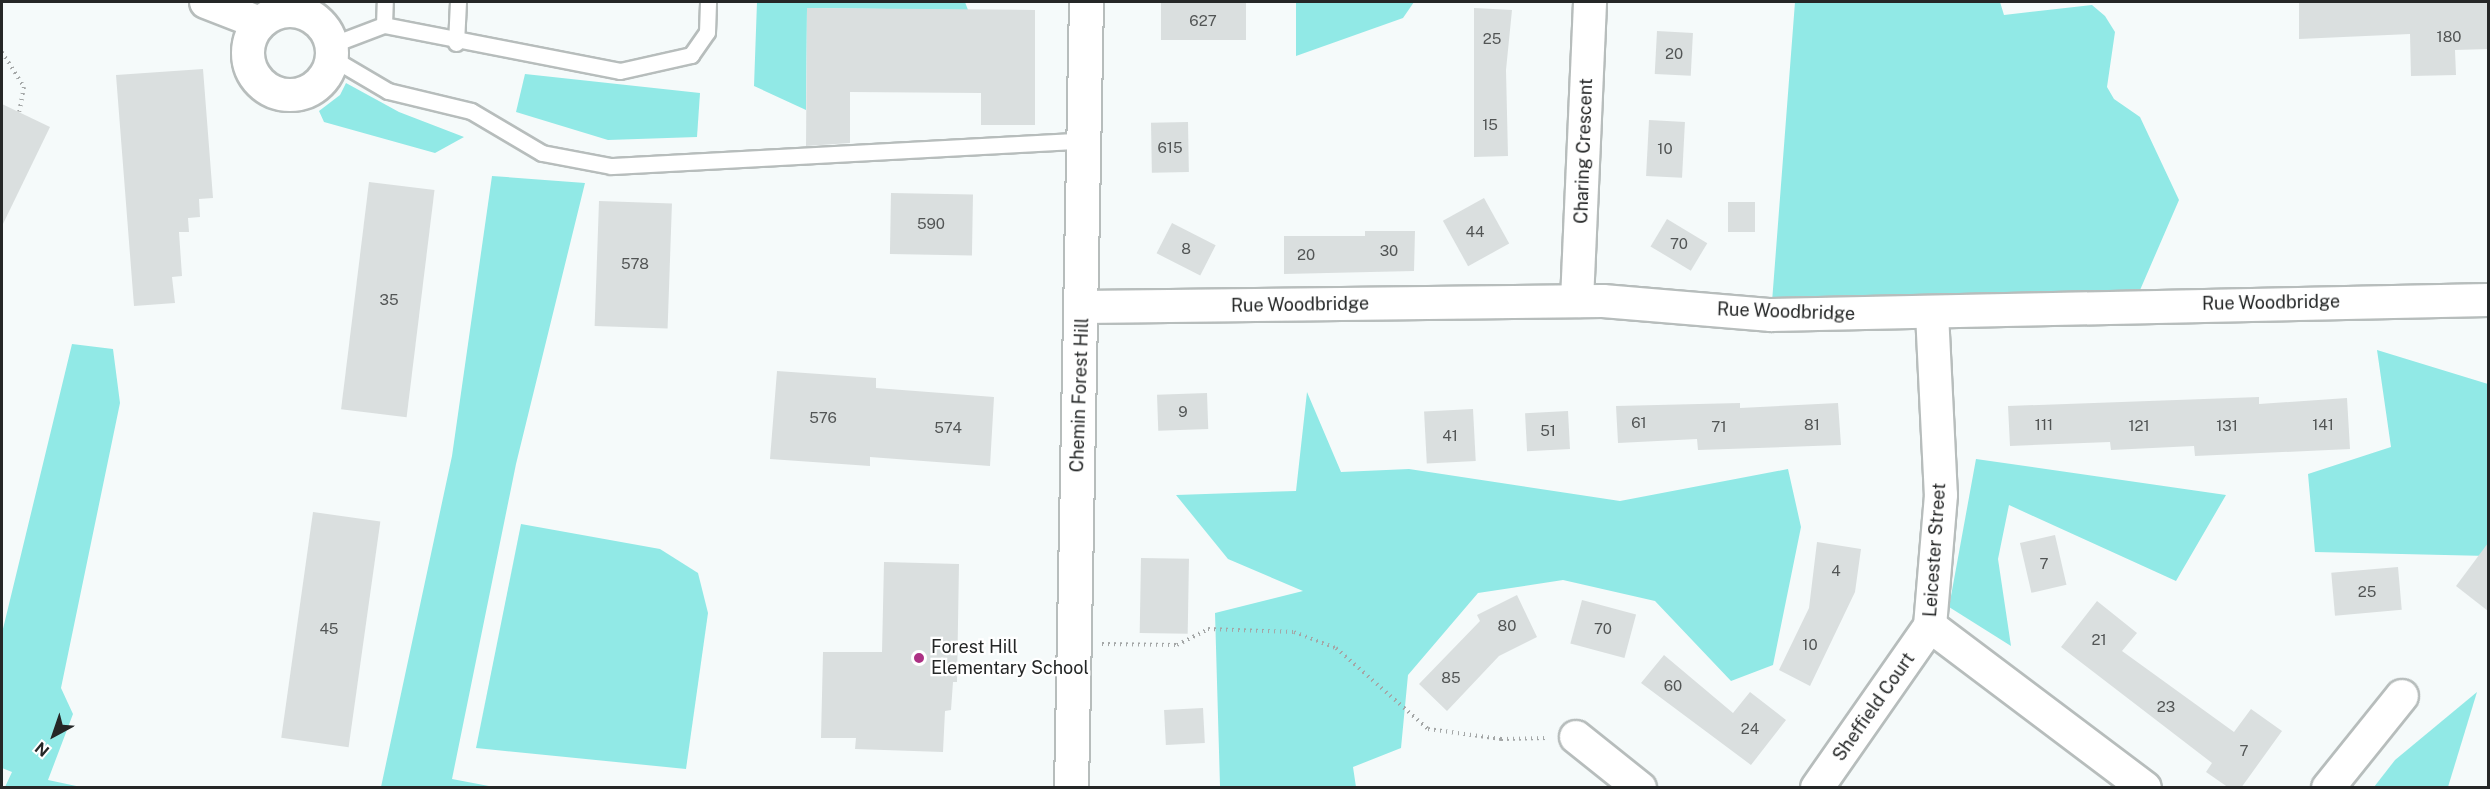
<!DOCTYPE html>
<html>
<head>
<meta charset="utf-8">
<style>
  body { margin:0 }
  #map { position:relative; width:2490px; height:789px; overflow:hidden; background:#f5fafa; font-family:"Public Sans",sans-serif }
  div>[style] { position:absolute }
  .green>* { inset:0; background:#91e9e6 }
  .building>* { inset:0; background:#dadfdf; transform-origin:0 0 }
  .path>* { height:4px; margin-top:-2px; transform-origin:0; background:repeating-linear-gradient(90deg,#a4a7a7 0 1.5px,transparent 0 6px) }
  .roads { filter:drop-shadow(2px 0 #b7bdbc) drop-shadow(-2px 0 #b7bdbc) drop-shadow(0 2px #b7bdbc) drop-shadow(0 -2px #b7bdbc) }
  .service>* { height:15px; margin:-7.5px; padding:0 7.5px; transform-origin:7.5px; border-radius:7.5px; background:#fff }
  .minor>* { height:32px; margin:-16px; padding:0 16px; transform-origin:16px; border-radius:16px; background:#fff }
  .minor>.ring { margin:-16px; padding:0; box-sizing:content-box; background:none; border:32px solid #fff; border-radius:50% }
  .tertiary>* { height:33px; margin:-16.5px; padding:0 16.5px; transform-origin:16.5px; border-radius:16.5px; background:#fff }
  .dots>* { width:16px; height:16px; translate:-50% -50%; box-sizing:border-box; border:3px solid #fff; border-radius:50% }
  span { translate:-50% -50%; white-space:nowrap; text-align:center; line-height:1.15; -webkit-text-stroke:4.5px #fff; paint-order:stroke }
  .number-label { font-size:15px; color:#525555 }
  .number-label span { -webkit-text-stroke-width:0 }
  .street-label { font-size:18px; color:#252727 }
  .poi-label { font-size:18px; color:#252727 }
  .left { translate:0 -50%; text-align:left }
  .frame { position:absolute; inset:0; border:3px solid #252727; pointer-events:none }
  .north { position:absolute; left:24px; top:705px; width:60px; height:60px; -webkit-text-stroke:4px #fff; paint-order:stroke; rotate:220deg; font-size:16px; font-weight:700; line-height:24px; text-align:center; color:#252727 }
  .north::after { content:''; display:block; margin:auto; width:21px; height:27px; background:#252727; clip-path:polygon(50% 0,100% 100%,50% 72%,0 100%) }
</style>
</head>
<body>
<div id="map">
  <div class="green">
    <i style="clip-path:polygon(757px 2px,965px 2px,968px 10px,807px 8px,806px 110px,754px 86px)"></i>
    <i style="clip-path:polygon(1296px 2px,1414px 2px,1403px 18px,1296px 56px)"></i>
    <i style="clip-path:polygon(1795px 2px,2000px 2px,2004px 15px,2092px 5px,2105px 16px,2115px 32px,2107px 87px,2114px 99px,2140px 117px,2179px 200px,2134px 304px,1771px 315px)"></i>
    <i style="clip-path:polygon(525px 74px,700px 93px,697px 137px,608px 140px,516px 112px)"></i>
    <i style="clip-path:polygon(346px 83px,399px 112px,464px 137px,435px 153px,324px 122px,319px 111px,340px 95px)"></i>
    <i style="clip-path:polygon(492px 176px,585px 183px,516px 464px,452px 779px,494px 787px,381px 787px,452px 456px)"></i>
    <i style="clip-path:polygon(72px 344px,113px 349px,120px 403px,61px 688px,73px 714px,48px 780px,81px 787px,5px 787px,12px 772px,2px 768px,2px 633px)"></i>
    <i style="clip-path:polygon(2377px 350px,2488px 384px,2488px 556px,2315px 552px,2308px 474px,2391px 447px)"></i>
    <i style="clip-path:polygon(1307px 392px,1341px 472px,1409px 469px,1620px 501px,1788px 469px,1801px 527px,1773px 665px,1731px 681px,1655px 601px,1563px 580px,1478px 593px,1408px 675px,1401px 748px,1353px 767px,1356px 787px,1220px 786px,1215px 613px,1303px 591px,1228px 559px,1176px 495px,1296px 491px)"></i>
    <i style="clip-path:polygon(1976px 459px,2226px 495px,2176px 581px,2009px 505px,1998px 559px,2011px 646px,1949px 607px)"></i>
    <i style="clip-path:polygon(521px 524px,660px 549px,698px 573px,708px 613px,686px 769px,476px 748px)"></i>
    <i style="clip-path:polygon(2477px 692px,2448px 787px,2374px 787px,2395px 760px)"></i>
  </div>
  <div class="building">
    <i style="left:1161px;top:2px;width:85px;height:38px"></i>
    <i style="clip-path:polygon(2299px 2px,2488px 2px,2488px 49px,2455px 50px,2456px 75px,2411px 76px,2410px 34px,2299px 39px)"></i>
    <i style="clip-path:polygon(807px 8px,1035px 10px,1035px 125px,981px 125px,981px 93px,850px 92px,850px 143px,806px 146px)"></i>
    <i style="clip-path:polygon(1474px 8px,1512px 10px,1506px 70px,1508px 156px,1474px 157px)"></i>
    <i style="left:1657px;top:31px;width:36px;height:43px;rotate:3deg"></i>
    <i style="clip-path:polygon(203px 69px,213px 198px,199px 199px,200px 217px,188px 218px,189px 232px,179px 232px,182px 276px,172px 277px,175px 303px,134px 306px,116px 75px)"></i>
    <i style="clip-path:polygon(2px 104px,50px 127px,2px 226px)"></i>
    <i style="left:1649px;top:120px;width:36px;height:56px;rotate:3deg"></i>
    <i style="left:1188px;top:122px;width:50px;height:37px;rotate:89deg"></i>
    <i style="left:369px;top:182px;width:66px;height:229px;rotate:7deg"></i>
    <i style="left:891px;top:193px;width:82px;height:61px;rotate:1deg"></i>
    <i style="left:1484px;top:198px;width:52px;height:47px;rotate:61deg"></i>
    <i style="left:599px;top:201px;width:73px;height:125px;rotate:2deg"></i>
    <i style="left:1728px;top:202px;width:27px;height:30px"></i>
    <i style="left:1667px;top:219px;width:47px;height:32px;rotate:31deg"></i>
    <i style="left:1172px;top:223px;width:49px;height:34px;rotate:27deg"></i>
    <i style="clip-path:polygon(1365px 231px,1415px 231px,1414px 271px,1284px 274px,1284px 236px,1365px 236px)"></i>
    <i style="clip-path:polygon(777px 371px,876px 378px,876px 388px,994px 397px,990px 466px,870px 457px,870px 466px,770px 459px)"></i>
    <i style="left:1207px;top:393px;width:36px;height:50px;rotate:88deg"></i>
    <i style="clip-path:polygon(2259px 397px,2259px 404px,2347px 398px,2350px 449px,2195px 456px,2194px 446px,2111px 450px,2110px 442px,2010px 446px,2008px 406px)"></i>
    <i style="clip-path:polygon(1740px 403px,1740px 408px,1838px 403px,1841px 445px,1698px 450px,1697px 439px,1618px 443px,1616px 406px)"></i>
    <i style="left:1473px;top:409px;width:52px;height:49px;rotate:87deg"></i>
    <i style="left:1568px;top:411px;width:38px;height:43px;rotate:87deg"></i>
    <i style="left:313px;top:512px;width:68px;height:228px;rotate:8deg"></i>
    <i style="left:2055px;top:535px;width:51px;height:36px;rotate:77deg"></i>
    <i style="clip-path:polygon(1817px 542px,1861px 549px,1855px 592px,1810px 686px,1779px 670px,1809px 608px)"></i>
    <i style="clip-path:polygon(2488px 543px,2488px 611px,2456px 586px)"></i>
    <i style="left:1141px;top:558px;width:48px;height:75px;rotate:1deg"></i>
    <i style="clip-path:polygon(884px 562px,959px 564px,957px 682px,953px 682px,951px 710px,945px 711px,943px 752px,855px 749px,856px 738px,821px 738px,823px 652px,882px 652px)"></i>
    <i style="left:2398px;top:567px;width:43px;height:67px;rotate:85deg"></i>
    <i style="clip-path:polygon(1517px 595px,1537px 637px,1499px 656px,1447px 711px,1419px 684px,1480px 621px,1477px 615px)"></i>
    <i style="left:1582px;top:600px;width:56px;height:45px;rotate:15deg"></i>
    <i style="clip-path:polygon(2097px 601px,2137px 633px,2122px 651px,2234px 732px,2251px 709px,2282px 731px,2241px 788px,2229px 788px,2206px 772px,2212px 763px,2061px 647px)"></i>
    <i style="clip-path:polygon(1664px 655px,1733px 713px,1750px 692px,1786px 720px,1751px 765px,1641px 683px)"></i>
    <i style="left:1203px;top:708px;width:35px;height:39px;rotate:87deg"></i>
  </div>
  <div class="path">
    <i style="left:2px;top:52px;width:41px;rotate:57.8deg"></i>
    <i style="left:24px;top:87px;width:25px;rotate:101deg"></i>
    <i style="left:1102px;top:644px;width:75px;rotate:0.8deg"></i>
    <i style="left:1177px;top:645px;width:35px;rotate:-27deg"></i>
    <i style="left:1208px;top:629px;width:86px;rotate:2deg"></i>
    <i style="left:1294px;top:632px;width:45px;rotate:20.9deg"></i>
    <i style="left:1336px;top:648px;width:123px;rotate:41.4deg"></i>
    <i style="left:1428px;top:729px;width:74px;rotate:7.8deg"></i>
    <i style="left:1501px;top:739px;width:47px;rotate:-1.2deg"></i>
  </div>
  <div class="roads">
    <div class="service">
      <i style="left:384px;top:25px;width:23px;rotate:-88deg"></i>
      <i style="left:456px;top:43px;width:41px;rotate:-87.2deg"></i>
      <i style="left:331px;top:45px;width:57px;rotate:-20.7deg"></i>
      <i style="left:384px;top:25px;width:240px;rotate:11deg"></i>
      <i style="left:620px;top:71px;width:73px;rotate:-12.7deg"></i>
      <i style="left:691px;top:55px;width:28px;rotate:-55deg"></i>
      <i style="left:707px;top:32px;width:30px;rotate:-88deg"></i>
      <i style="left:332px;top:58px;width:65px;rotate:30.5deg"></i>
      <i style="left:388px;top:91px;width:85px;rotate:13.5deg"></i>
      <i style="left:471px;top:111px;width:82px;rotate:30.6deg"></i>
      <i style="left:542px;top:153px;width:70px;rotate:10.7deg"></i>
      <i style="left:611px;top:166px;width:475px;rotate:-3.1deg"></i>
    </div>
    <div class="minor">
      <i style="left:206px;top:2px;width:58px;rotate:21.3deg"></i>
      <i class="ring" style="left:248px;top:11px;width:52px;height:52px"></i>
      <i style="left:1577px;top:301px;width:299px;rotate:-87.5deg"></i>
      <i style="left:1083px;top:307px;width:520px;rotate:-0.66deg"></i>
      <i style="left:1603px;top:301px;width:169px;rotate:4.8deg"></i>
      <i style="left:1771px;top:315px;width:717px;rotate:-1.2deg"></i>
      <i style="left:1932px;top:313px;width:182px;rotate:87.2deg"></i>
      <i style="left:1941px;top:495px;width:131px;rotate:94.8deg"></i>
      <i style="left:1930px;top:626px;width:269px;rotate:37deg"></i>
      <i style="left:1576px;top:737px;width:82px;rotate:38.6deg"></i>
      <i style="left:1817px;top:788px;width:198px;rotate:-55.1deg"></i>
      <i style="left:2328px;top:788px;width:118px;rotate:-51.2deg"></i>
    </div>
    <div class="tertiary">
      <i style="left:1071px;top:788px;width:786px;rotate:-88.91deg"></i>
    </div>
  </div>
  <div class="dots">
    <i style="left:919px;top:658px;background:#ac3184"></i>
  </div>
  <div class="number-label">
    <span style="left:1203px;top:21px">627</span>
    <span style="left:2449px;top:37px">180</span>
    <span style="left:1492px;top:39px">25</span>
    <span style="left:1674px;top:54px">20</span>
    <span style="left:1490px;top:125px">15</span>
    <span style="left:1170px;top:148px">615</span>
    <span style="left:1665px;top:149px">10</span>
    <span style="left:931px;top:224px">590</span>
    <span style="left:1475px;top:232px">44</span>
    <span style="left:1679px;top:244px">70</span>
    <span style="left:1186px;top:249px">8</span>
    <span style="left:1389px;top:251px">30</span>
    <span style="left:1306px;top:255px">20</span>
    <span style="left:635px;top:264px">578</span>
    <span style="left:389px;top:300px">35</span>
    <span style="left:1183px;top:412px">9</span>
    <span style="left:823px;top:418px">576</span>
    <span style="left:1639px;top:423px">61</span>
    <span style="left:1812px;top:425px">81</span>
    <span style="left:2044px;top:425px">111</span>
    <span style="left:2323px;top:425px">141</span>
    <span style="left:2139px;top:426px">121</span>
    <span style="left:2227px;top:426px">131</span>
    <span style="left:1719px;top:427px">71</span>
    <span style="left:948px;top:428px">574</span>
    <span style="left:1548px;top:431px">51</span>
    <span style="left:1450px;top:436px">41</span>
    <span style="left:2044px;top:564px">7</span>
    <span style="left:1836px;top:571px">4</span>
    <span style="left:2367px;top:592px">25</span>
    <span style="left:1507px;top:626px">80</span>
    <span style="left:329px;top:629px">45</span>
    <span style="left:1603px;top:629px">70</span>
    <span style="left:2099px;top:640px">21</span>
    <span style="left:1810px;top:645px">10</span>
    <span style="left:1451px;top:678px">85</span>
    <span style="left:1673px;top:686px">60</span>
    <span style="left:2166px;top:707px">23</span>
    <span style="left:1750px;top:729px">24</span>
    <span style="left:2244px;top:751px">7</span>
  </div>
  <div class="street-label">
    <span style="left:1584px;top:151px;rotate:-88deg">Charing Crescent</span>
    <span style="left:2271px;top:303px;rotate:-1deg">Rue Woodbridge</span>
    <span style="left:1300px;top:305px;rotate:-1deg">Rue Woodbridge</span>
    <span style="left:1786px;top:312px;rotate:2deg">Rue Woodbridge</span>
    <span style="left:1080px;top:395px;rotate:-88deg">Chemin Forest Hill</span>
    <span style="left:1935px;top:550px;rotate:-86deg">Leicester Street</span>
    <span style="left:1874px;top:707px;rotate:-55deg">Sheffield Court</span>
  </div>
  <div class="poi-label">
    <span class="left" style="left:931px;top:658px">Forest Hill<br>Elementary School</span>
  </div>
  <div class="frame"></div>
  <div class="north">N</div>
</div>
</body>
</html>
